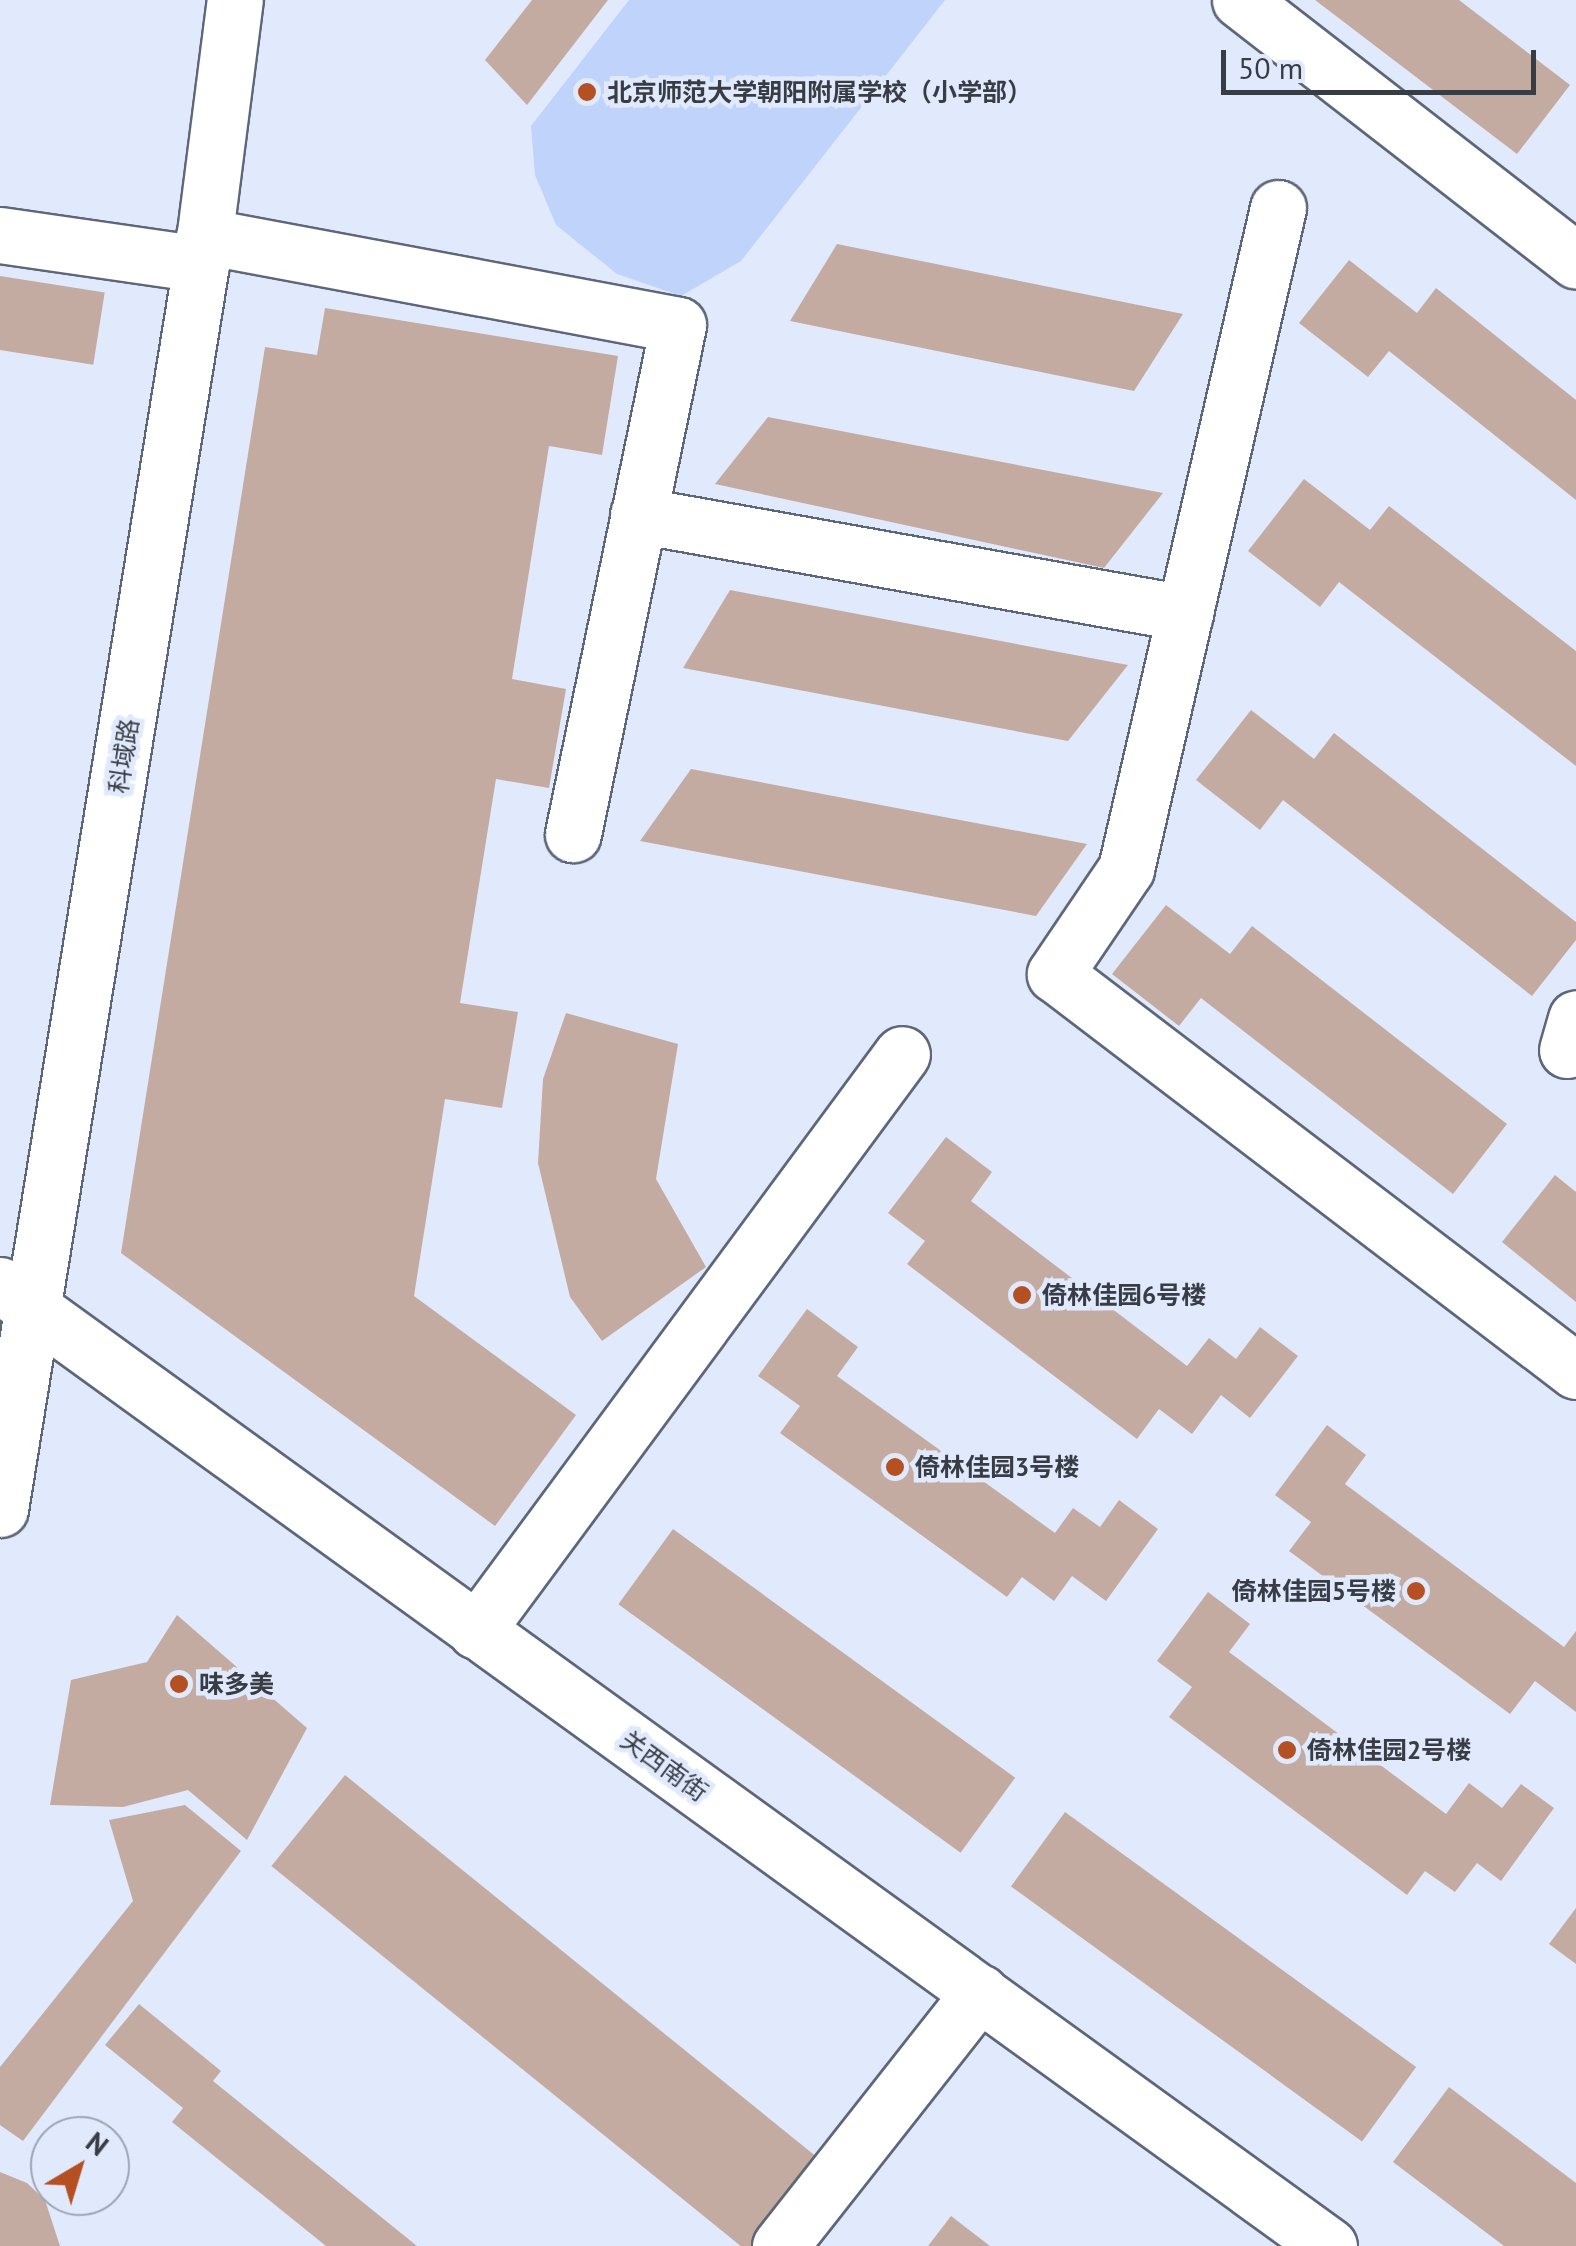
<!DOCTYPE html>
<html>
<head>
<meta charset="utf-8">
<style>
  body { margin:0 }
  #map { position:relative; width:1576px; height:2246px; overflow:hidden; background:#e1eafc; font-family:"PT Sans","Noto Sans SC",sans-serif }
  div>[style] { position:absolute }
  .green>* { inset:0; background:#c0d3fb }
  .building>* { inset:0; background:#c4aba1; transform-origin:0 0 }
  .roads { filter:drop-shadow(2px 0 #5e677a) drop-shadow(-2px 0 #5e677a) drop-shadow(0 2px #5e677a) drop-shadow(0 -2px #5e677a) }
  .minor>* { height:55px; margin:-27.5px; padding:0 27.5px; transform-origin:27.5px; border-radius:27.5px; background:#fff }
  .dots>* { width:28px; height:28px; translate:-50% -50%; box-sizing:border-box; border:5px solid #e1eafc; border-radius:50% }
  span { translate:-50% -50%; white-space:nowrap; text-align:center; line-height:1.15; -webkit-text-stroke:9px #e1eafc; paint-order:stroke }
  .poi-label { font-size:25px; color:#383c45; font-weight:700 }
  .left { translate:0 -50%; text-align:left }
  .right { translate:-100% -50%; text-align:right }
  .street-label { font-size:25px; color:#383c45 }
  .north { position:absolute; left:30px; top:2116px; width:100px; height:100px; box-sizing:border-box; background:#e1eafc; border:2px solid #9da4b3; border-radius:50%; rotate:38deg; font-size:28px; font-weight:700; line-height:40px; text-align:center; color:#383c45 }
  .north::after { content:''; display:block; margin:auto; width:35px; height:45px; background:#b55023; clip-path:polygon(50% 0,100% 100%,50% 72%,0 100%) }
  .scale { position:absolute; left:1221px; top:50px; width:315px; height:45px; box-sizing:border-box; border:5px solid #383c45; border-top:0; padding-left:12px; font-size:30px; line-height:35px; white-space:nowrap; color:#383c45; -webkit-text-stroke:8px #e1eafc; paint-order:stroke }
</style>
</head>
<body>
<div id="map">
  <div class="green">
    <i style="clip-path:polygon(629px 0,945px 0,741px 261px,681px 296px,617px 274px,556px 225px,535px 175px,531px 126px)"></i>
  </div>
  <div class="building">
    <i style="clip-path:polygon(532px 0,608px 0,527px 105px,485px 60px)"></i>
    <i style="clip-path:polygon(1315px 0,1459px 0,1570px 85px,1517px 154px)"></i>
    <i style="clip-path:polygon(837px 244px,1183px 314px,1134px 391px,790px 321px)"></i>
    <i style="clip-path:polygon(1349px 260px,1417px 313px,1436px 288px,1576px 400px,1576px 500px,1389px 351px,1368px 377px,1299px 323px)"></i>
    <i style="left:0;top:276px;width:106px;height:73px;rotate:9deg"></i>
    <i style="clip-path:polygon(325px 308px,618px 356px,602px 455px,549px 446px,512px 679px,566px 689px,549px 788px,496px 779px,460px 1003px,518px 1012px,502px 1108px,445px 1099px,414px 1296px,576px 1415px,495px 1526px,121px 1253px,265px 347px,317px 355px)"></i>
    <i style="clip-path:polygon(768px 417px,1163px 493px,1104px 568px,715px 484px)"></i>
    <i style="clip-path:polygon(1304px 479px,1370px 530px,1389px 506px,1576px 651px,1576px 766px,1339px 582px,1320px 607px,1248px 551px)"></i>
    <i style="clip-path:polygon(730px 590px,1128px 665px,1068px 741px,683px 668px)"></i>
    <i style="clip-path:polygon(1251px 710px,1314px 759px,1334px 733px,1576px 922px,1576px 940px,1532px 996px,1283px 800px,1260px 830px,1196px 780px)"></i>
    <i style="clip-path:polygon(691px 769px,1087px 844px,1036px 916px,640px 841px)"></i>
    <i style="clip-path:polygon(1166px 905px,1230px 954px,1252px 926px,1507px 1124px,1453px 1194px,1201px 998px,1179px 1026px,1112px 974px)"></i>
    <i style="clip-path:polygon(566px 1013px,678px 1044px,656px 1179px,706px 1267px,602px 1341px,570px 1297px,538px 1163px,543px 1079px)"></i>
    <i style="clip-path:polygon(946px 1137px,992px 1172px,971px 1201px,1187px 1366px,1209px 1338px,1236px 1359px,1260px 1327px,1298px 1356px,1250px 1418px,1221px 1395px,1192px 1434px,1159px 1409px,1137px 1439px,907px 1264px,925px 1241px,888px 1213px)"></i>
    <i style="clip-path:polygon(1555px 1175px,1576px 1192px,1576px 1302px,1502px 1242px)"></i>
    <i style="clip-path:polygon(807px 1309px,858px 1347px,837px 1376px,1055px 1533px,1073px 1508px,1100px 1527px,1119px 1500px,1158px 1529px,1106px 1601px,1072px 1576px,1054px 1601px,1022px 1577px,1007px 1597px,780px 1433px,800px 1406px,758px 1376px)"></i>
    <i style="clip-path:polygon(1327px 1425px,1366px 1455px,1345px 1484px,1564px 1647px,1576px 1631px,1576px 1712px,1535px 1681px,1510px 1714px,1289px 1551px,1311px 1522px,1275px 1495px)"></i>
    <i style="left:673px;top:1529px;width:423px;height:93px;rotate:36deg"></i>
    <i style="clip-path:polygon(1208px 1592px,1250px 1624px,1229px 1652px,1446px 1814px,1469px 1783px,1502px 1808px,1521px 1784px,1554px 1808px,1501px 1881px,1477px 1863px,1455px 1892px,1425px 1871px,1407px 1895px,1169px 1717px,1192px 1687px,1157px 1661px)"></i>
    <i style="clip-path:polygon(177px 1615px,307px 1728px,247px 1840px,188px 1790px,123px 1807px,50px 1805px,71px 1680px,147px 1662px)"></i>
    <i style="left:345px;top:1775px;width:615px;height:117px;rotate:39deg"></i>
    <i style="clip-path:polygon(185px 1805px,241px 1851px,23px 2141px,0 2125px,0 2067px,133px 1901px,109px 1820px)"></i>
    <i style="left:1065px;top:1812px;width:434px;height:92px;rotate:36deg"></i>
    <i style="clip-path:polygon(1576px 1908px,1576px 1964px,1549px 1944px)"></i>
    <i style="clip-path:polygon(139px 2004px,221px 2071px,213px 2081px,417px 2246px,326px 2246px,172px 2122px,183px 2108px,105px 2045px)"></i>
    <i style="clip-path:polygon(1449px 2087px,1576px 2183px,1576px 2246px,1504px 2246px,1393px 2162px)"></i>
    <i style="clip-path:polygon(0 2172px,27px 2183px,45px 2200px,60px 2246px,0 2246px)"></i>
    <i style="clip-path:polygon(951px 2216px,990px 2246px,928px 2246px)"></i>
  </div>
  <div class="roads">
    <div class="minor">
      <i style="left:1240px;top:0;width:425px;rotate:37.8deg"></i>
      <i style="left:1278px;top:208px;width:678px;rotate:102.95deg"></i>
      <i style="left:1126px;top:869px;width:127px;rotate:124.1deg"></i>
      <i style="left:1055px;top:974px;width:655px;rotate:37.31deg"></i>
      <i style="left:0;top:235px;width:203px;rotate:8.2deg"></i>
      <i style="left:204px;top:236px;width:482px;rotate:10.6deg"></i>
      <i style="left:678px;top:325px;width:520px;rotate:101.66deg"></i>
      <i style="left:638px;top:515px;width:556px;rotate:10.16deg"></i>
      <i style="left:1567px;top:1050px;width:33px;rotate:-74deg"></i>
      <i style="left:0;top:1285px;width:1640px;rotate:35.87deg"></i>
      <i style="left:0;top:1509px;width:1261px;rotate:-80.83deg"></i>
      <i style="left:201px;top:264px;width:266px;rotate:-82.7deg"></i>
      <i style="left:476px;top:1631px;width:717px;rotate:-53.56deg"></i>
      <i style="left:780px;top:2246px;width:323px;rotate:-51.8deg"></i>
    </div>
  </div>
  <div class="dots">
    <i style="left:587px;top:92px;background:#b55023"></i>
    <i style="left:1022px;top:1295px;background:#b55023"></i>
    <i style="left:895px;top:1467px;background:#b55023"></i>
    <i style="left:1416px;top:1591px;background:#b55023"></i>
    <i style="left:179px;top:1684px;background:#b55023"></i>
    <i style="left:1287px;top:1750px;background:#b55023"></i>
  </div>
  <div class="poi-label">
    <span class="left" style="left:607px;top:92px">北京师范大学朝阳附属学校（小学部）</span>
    <span class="left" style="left:1042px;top:1295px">倚林佳园6号楼</span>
    <span class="left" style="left:915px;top:1467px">倚林佳园3号楼</span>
    <span class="right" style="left:1396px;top:1591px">倚林佳园5号楼</span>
    <span class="left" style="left:199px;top:1684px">味多美</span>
    <span class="left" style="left:1307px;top:1750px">倚林佳园2号楼</span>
  </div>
  <div class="street-label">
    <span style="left:124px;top:756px;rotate:-81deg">科域路</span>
    <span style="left:664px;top:1766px;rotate:36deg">关西南街</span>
  </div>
  <div class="north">N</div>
  <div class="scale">50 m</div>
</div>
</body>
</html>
